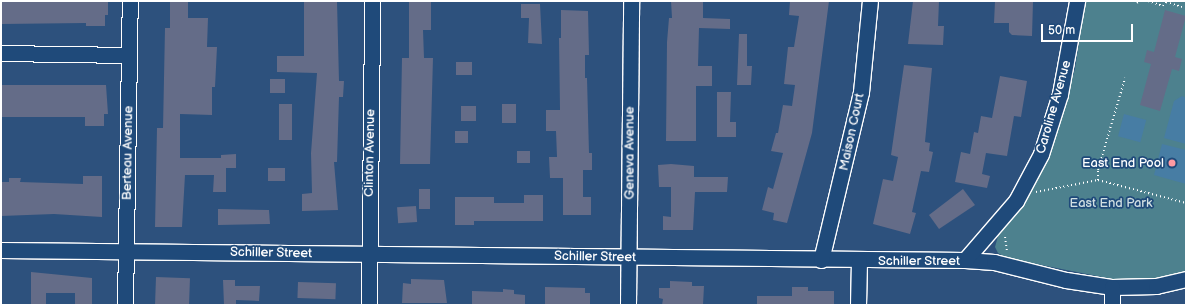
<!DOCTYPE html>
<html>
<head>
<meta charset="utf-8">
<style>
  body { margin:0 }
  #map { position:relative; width:1187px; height:306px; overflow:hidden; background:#2d517d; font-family:"Balsamiq Sans",sans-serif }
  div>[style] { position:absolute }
  .green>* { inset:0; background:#4d818e }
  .water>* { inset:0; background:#477da4; transform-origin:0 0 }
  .building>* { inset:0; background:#646c88; transform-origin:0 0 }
  .path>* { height:2px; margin-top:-1px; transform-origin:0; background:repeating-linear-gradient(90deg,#fff 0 1px,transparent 0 4px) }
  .roads { filter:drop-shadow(1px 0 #fff) drop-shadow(-1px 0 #fff) drop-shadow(0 1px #fff) drop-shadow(0 -1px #fff) }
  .street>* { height:15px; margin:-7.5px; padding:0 7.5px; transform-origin:7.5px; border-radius:7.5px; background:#1f4a7a }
  .dots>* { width:11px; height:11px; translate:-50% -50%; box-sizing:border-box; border:2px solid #1f4a7a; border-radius:50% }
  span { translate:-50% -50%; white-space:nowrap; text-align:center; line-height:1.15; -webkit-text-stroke:3.5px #1f4a7a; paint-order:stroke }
  .street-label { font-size:13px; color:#fff }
  .poi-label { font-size:13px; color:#fff }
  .right { translate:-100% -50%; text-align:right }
  .park-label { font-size:13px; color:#d2e0e3 }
  .frame { position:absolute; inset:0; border:2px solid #fff; pointer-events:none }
  .scale { position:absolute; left:1041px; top:24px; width:92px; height:18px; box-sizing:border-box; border:2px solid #fff; border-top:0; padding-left:5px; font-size:12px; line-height:14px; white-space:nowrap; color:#fff; -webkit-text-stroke:3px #1f4a7a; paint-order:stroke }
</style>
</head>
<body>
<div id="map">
  <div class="green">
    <i style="clip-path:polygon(1085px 1px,1186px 1px,1186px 272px,1148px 281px,1117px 280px,1006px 258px,998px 253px,995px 247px,998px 236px,1021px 208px,1037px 181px,1052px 144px,1075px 69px)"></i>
  </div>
  <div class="water">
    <i style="clip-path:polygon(1182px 96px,1186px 98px,1186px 144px,1164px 138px,1174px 101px)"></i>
    <i style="left:1124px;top:114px;width:23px;height:23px;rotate:15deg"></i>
    <i style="clip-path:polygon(1162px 144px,1186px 150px,1186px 184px,1154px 175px)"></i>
  </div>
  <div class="building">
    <i style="clip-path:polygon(1px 1px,108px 1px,108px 15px,105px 15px,105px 26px,86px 26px,86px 23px,1px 24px)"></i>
    <i style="clip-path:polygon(170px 1px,188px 1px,188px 18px,208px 18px,207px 47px,217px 47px,215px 87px,212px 87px,212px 115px,180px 114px,180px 158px,221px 158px,221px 155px,236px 154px,236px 168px,226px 168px,226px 192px,213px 192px,214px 175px,185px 175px,182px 227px,155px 227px,157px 128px,163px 128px,165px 28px,170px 28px)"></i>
    <i style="clip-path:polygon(304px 1px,337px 1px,339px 81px,344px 81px,343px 97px,339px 97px,337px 162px,334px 162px,338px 210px,302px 211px,302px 194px,312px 193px,311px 153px,317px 73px,277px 72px,277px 56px,304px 56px)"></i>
    <i style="clip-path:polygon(409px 1px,431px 1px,431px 30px,423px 30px,424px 58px,433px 58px,430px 164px,400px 164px,402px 58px,409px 58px)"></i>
    <i style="clip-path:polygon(671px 1px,703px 1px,703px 18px,730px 19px,730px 29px,699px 28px,698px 66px,712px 66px,712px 86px,696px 86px,696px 141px,666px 141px,667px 42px,669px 18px,672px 18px)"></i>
    <i style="clip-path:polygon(790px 1px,829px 1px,812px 133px,787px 223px,773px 220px,774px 213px,762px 210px,768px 187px,773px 189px,783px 153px,771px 151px,776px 133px,778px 133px,783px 105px,792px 106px,795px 85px,784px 84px,788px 47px,794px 47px,799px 16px,789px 15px)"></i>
    <i style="clip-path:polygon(913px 1px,939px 1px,938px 26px,944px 26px,943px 45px,908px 44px)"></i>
    <i style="clip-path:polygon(995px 1px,1033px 2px,1032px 36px,1012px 35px,1009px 32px,1009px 23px,994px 23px)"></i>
    <i style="clip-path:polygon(521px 4px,540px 4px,542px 44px,528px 43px,529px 18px,521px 18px)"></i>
    <i style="clip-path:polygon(561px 10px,588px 11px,589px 55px,585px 55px,585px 78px,587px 78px,589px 153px,592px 153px,592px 170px,583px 170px,583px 197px,591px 197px,591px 215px,563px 215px,563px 178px,550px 178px,549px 157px,557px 157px,556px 131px,546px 131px,546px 110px,560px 110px,559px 38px,561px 38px)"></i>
    <i style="clip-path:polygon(1165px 10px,1186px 16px,1175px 57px,1182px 59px,1179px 71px,1172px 69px,1160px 111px,1140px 105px,1151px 64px,1144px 62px,1147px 50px,1154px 52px)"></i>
    <i style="clip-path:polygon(739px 34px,747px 34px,747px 66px,752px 66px,751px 85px,737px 85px)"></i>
    <i style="left:456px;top:62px;width:16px;height:13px"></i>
    <i style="clip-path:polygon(904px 65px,932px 68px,925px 142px,930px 143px,929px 151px,933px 152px,929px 172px,921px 171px,912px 212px,916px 213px,910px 234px,873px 224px,883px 179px,893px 181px,898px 157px,891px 155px)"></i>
    <i style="clip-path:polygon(1000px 76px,1027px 81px,1021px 117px,1014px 116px,1007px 156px,986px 153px,982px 174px,990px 176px,987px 188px,955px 182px,961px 152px,970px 154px,974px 132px,978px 133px,981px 116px,992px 118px)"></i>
    <i style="left:270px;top:79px;width:15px;height:14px"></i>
    <i style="clip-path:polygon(1px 85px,106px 85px,108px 114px,104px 114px,104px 126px,85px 126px,85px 117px,1px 117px)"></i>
    <i style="clip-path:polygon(717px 92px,731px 92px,730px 122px,736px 122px,736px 137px,717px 137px)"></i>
    <i style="left:279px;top:104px;width:13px;height:36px"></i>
    <i style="left:502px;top:104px;width:14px;height:19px"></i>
    <i style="left:461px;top:106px;width:15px;height:15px"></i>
    <i style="left:455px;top:131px;width:13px;height:12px"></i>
    <i style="left:517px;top:151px;width:13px;height:12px"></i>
    <i style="clip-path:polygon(671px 164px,694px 166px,694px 177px,728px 177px,727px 192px,695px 192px,693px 230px,663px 230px,663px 216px,671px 217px,671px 187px,659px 187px,658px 165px)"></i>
    <i style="left:285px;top:168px;width:13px;height:17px;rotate:90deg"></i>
    <i style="clip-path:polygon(83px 176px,102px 176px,102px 217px,54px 214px,1px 216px,1px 182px,9px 182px,9px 178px,21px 178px,20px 182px,83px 184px)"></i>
    <i style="left:419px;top:189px;width:11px;height:20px"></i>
    <i style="clip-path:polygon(963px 189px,975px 205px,939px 229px,929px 215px)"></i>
    <i style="clip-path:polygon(524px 195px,543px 195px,543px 221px,474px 221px,474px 225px,455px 225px,455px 197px,494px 197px,494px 203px,524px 203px)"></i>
    <i style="left:416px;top:206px;width:16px;height:19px;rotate:86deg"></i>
    <i style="clip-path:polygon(218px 209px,269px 210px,270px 224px,218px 225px)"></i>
    <i style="clip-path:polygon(31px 272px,92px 278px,92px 305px,75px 305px,75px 293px,46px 293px,46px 305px,31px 305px)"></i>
    <i style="left:156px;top:277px;width:34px;height:28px;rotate:2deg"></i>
    <i style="clip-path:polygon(411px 279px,444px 280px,447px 303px,402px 303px,403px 283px,411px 284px)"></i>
    <i style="clip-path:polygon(223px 280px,235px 280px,235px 286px,260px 286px,259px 301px,236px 300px,236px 305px,224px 305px)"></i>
    <i style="clip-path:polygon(670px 281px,692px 282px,692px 286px,704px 286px,703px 305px,662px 305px,663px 299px,659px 298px,659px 288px,670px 288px)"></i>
    <i style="left:298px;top:282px;width:38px;height:16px;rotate:2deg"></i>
    <i style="clip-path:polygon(545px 287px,585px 288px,585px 293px,590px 293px,590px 304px,545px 304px)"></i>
    <i style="clip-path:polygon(792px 287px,808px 287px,808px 291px,834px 291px,834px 305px,757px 305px,757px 296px,792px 296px)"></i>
    <i style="clip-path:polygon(503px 289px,514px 290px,514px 294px,525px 295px,525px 305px,472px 305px,472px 291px,503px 292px)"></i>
  </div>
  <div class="path">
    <i style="left:1148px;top:1px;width:16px;rotate:18deg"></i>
    <i style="left:1163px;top:6px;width:5px;rotate:-53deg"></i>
    <i style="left:1166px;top:2px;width:21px;rotate:17deg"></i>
    <i style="left:1137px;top:3px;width:3px;rotate:-45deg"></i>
    <i style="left:1098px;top:180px;width:10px;rotate:-90deg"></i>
    <i style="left:1098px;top:170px;width:96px;rotate:-73.6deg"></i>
    <i style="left:1036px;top:192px;width:63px;rotate:-11deg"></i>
    <i style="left:1098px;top:180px;width:91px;rotate:14.6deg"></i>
    <i style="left:1005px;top:237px;width:15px;rotate:82deg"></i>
  </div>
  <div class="roads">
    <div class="street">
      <i style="left:1px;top:53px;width:128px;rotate:0.9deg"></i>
      <i style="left:1px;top:250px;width:964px;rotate:0.59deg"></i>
      <i style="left:965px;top:260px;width:29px;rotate:4deg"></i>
      <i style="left:994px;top:262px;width:74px;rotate:14deg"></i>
      <i style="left:1066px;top:280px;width:47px;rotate:8.7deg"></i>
      <i style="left:1112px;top:287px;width:44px;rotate:-1.3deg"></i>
      <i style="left:1156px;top:286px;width:31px;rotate:-13deg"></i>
      <i style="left:821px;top:260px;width:173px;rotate:-76.6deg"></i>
      <i style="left:861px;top:92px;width:91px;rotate:-84.4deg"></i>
      <i style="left:965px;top:260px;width:78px;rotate:-49.2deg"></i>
      <i style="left:1016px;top:201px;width:53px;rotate:-62deg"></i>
      <i style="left:1041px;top:154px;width:63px;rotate:-72.4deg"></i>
      <i style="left:1060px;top:94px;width:95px;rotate:-79.6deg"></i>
      <i style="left:125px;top:305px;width:304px;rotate:-89.1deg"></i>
      <i style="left:369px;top:305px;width:304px;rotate:-89.4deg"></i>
      <i style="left:628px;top:305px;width:304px;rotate:-89.4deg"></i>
      <i style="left:858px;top:305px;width:44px;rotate:-88.7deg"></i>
      <i style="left:1112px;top:305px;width:18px;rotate:-90deg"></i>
    </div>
  </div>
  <div class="dots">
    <i style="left:1172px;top:163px;background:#ff9aa2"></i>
  </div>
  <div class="street-label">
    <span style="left:1054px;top:107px;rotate:-74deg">Caroline Avenue</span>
    <span style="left:852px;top:132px;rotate:-78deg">Maison Court</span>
    <span style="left:128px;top:153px;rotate:-89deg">Berteau Avenue</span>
    <span style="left:370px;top:153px;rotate:-89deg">Clinton Avenue</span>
    <span style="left:630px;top:153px;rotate:-90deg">Geneva Avenue</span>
    <span style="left:271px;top:253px;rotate:1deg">Schiller Street</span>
    <span style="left:595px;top:257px;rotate:1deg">Schiller Street</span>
    <span style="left:919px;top:261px">Schiller Street</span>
  </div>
  <div class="poi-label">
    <span class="right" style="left:1164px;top:163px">East End Pool</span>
  </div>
  <div class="park-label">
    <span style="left:1111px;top:203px">East End Park</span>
  </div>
  <div class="frame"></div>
  <div class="scale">50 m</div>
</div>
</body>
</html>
